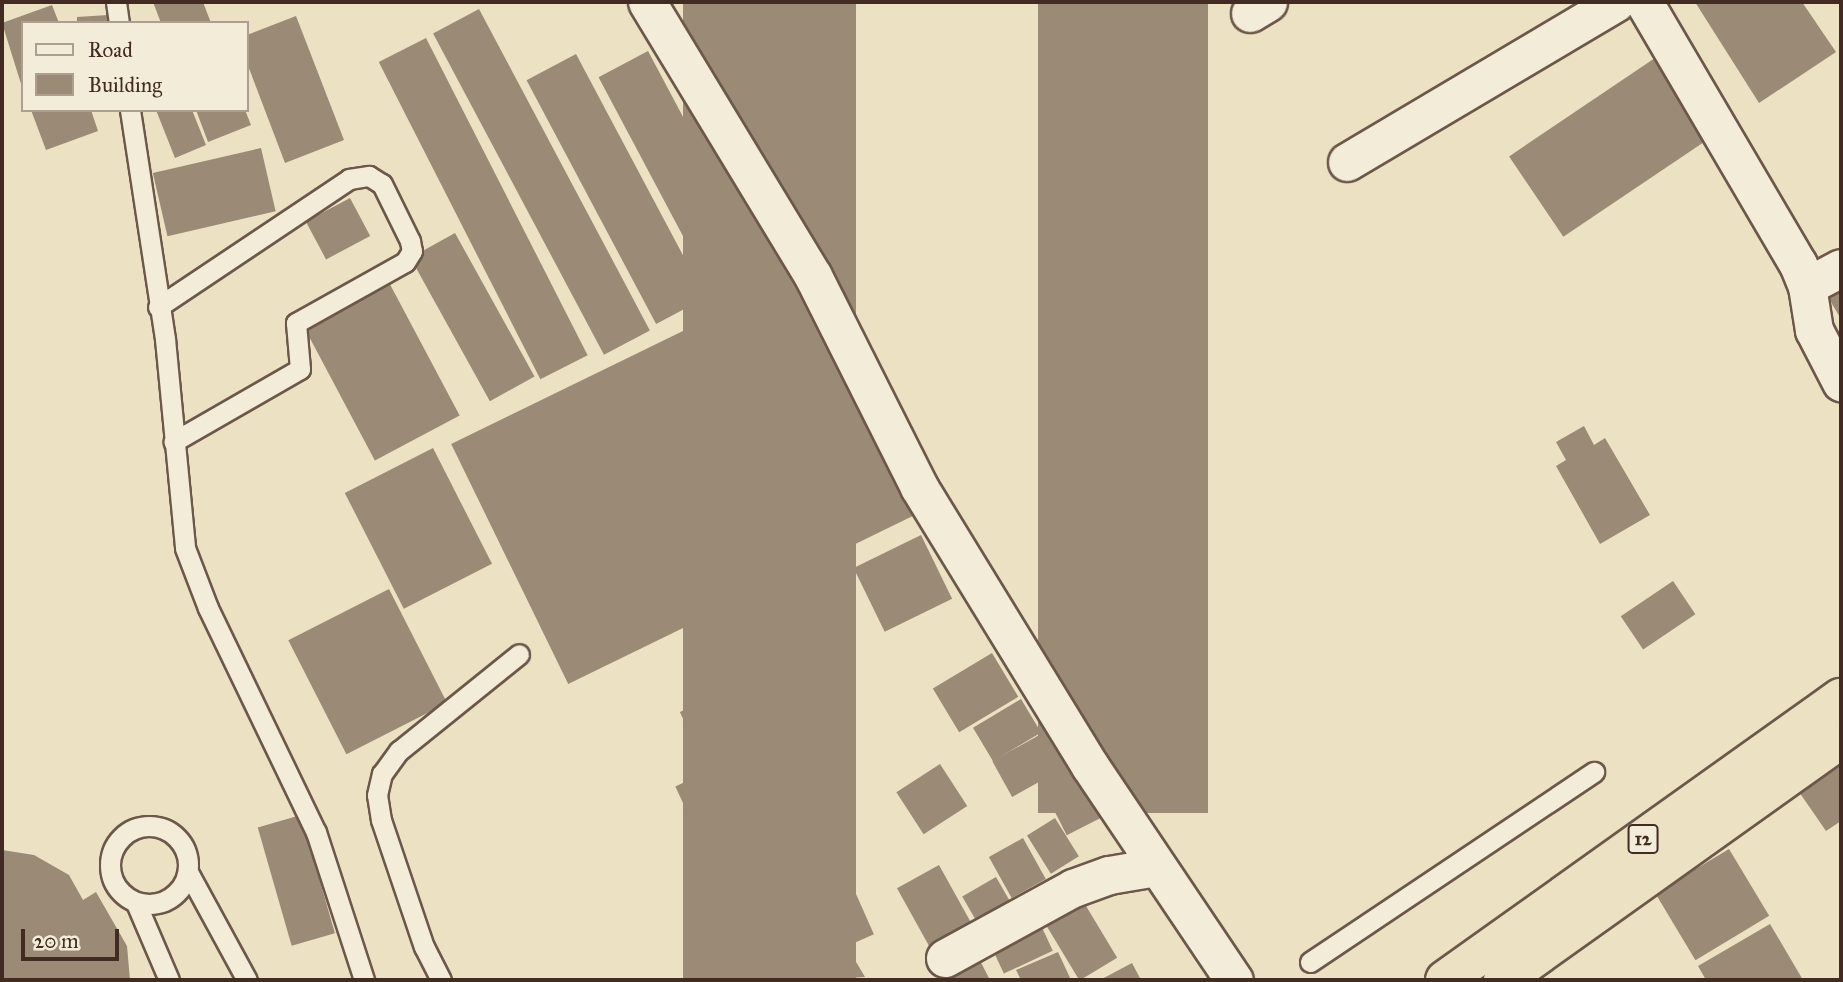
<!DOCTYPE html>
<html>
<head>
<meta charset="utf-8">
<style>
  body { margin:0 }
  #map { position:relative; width:1843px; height:982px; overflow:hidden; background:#ece1c3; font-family:"IM FELL Great Primer",serif }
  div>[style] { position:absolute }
  .building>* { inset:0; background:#9a8a76; transform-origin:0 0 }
  .roads { filter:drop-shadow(2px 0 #6c584a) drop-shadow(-2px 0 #6c584a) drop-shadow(0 2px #6c584a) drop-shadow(0 -2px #6c584a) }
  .service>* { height:19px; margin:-9.5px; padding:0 9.5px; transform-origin:9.5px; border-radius:9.5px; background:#f3ecd8 }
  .service>.ring { margin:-9.5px; padding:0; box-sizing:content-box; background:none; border:19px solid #f3ecd8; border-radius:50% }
  .minor>* { height:37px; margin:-18.5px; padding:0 18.5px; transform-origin:18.5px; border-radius:18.5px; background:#f3ecd8 }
  .trunk>* { height:38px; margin:-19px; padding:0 19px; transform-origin:19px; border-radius:19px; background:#ece1c3 }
  span { translate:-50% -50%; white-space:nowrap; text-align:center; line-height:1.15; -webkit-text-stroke:5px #f3ecd8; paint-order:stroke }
  .shield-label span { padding:2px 5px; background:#f3ecd8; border:2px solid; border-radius:5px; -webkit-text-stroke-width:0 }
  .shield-label { font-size:19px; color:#412b22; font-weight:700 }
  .frame { position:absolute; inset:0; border:4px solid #412b22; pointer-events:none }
  .legend { position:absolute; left:21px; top:21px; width:228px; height:91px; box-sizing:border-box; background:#f3ecd8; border:2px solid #ac9f8f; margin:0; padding:9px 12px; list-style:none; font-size:21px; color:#412b22 }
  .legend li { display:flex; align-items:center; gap:14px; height:35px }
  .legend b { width:35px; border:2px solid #ac9f8f }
  .scale { position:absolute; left:21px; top:929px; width:98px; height:32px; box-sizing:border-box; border:4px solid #412b22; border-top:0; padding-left:9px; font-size:21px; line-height:24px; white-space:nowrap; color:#412b22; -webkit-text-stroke:5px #f3ecd8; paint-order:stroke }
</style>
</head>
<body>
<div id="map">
  <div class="building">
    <i style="clip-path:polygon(153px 2px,203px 2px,211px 23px,161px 23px)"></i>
    <i style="left:683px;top:2px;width:173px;height:1018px"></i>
    <i style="left:1038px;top:2px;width:170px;height:811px"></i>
    <i style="clip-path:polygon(1695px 2px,1802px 2px,1836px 52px,1759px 103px)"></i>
    <i style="clip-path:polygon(52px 5px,59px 23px,23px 23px,22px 87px,2px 23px)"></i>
    <i style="left:479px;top:9px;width:364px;height:52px;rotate:62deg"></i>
    <i style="clip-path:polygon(108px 15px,109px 23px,77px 23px,77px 17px)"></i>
    <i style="clip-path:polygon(296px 16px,344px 140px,285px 163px,247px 63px,247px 35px)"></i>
    <i style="left:426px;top:38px;width:356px;height:53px;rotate:63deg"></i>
    <i style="left:648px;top:51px;width:247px;height:56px;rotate:62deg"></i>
    <i style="left:576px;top:54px;width:276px;height:56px;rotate:62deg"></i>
    <i style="left:1655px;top:58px;width:97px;height:176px;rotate:56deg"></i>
    <i style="clip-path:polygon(31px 110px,91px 110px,98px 131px,46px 150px)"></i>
    <i style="clip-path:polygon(156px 110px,192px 110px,206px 145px,175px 158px)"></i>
    <i style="clip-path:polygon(196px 110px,245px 110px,251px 125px,208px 142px)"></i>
    <i style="left:261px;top:148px;width:65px;height:111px;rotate:77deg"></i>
    <i style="left:350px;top:198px;width:43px;height:50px;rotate:62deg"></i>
    <i style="left:455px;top:233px;width:164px;height:51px;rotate:61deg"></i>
    <i style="left:808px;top:270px;width:267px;height:397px;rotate:64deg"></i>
    <i style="left:385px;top:275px;width:159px;height:96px;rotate:62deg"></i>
    <i style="clip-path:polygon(1841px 282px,1841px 319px,1825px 292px)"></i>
    <i style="clip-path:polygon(1584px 426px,1594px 445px,1605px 438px,1650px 515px,1600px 544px,1556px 466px,1566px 460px,1556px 442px)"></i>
    <i style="left:433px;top:448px;width:130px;height:99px;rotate:63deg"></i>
    <i style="left:921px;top:535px;width:71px;height:75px;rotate:64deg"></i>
    <i style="left:1673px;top:581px;width:40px;height:63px;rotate:56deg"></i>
    <i style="left:389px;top:589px;width:128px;height:113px;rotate:63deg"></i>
    <i style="left:992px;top:653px;width:51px;height:69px;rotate:59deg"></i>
    <i style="left:727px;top:690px;width:56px;height:52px;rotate:65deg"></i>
    <i style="left:1021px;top:699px;width:39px;height:56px;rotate:59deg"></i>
    <i style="left:1043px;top:733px;width:41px;height:58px;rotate:61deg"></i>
    <i style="left:756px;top:749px;width:65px;height:89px;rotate:65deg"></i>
    <i style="clip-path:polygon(1841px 756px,1841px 821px,1826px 831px,1795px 786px)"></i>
    <i style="left:940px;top:764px;width:50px;height:52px;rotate:57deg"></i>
    <i style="left:1081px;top:764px;width:57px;height:45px;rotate:63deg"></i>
    <i style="left:823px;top:812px;width:64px;height:66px;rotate:62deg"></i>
    <i style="left:301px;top:815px;width:123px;height:45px;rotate:74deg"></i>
    <i style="left:1055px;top:818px;width:45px;height:33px;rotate:58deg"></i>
    <i style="left:1023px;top:838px;width:47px;height:39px;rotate:61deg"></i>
    <i style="left:1729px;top:849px;width:78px;height:86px;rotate:59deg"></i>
    <i style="clip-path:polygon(2px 850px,34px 855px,69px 875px,83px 900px,96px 892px,127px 946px,130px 980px,2px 980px)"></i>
    <i style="left:939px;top:865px;width:71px;height:48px;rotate:61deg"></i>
    <i style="left:996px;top:877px;width:40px;height:39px;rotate:60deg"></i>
    <i style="left:1077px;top:891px;width:78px;height:44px;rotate:59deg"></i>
    <i style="left:856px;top:894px;width:44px;height:60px;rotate:66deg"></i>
    <i style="left:793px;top:916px;width:55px;height:39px;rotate:64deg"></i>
    <i style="left:1038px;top:919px;width:35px;height:54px;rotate:65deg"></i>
    <i style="clip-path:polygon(1770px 924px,1803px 980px,1706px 980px,1698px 966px)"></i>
    <i style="clip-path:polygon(849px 950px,865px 977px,809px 980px,806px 976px)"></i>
    <i style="clip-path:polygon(975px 951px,990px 980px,941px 980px,936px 971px)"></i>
    <i style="clip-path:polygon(1058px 952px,1071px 980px,1021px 980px,1016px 970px)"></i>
    <i style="clip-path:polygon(1132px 963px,1141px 980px,1100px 980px)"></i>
  </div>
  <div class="roads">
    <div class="service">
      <i style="left:116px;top:2px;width:21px;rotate:82deg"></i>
      <i style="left:130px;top:110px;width:232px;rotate:81.3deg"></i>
      <i style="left:165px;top:339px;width:210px;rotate:84.5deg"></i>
      <i style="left:185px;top:548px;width:64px;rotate:69deg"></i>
      <i style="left:208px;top:608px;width:249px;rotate:64.3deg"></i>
      <i style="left:316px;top:832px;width:156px;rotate:72deg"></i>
      <i style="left:158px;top:307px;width:230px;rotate:-33.8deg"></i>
      <i style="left:349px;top:179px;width:20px;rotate:-9deg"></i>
      <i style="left:369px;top:176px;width:15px;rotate:32deg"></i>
      <i style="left:382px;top:184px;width:64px;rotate:63.8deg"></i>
      <i style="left:410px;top:241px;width:10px;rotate:79deg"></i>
      <i style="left:412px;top:251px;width:13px;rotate:122deg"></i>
      <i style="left:405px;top:262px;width:125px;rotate:150.8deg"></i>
      <i style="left:296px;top:323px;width:46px;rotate:85deg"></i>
      <i style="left:300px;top:369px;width:146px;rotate:150.1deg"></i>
      <i class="ring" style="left:110px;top:826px;width:59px;height:59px"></i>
      <i style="left:188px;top:872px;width:123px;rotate:61.4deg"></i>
      <i style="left:136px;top:903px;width:84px;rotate:66.8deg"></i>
      <i style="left:1310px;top:962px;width:342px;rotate:-33.8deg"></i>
      <i style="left:441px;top:980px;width:37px;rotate:-117deg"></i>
      <i style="left:424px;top:947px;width:134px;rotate:-108.7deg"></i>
      <i style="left:381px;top:820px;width:25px;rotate:-99deg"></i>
      <i style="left:377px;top:795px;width:22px;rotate:-77deg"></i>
      <i style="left:382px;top:774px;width:29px;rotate:-54deg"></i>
      <i style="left:399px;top:751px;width:154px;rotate:-38.9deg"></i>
    </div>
    <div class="minor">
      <i style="left:647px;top:2px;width:320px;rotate:58.8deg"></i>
      <i style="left:813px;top:276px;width:236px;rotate:63.3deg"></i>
      <i style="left:919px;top:487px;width:327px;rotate:58.5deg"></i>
      <i style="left:1090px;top:766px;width:258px;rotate:56.1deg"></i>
      <i style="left:1644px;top:2px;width:304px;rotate:59.6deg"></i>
      <i style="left:1798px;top:264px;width:24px;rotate:68deg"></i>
      <i style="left:1807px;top:286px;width:45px;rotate:81deg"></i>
      <i style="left:1814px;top:330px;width:59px;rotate:62.6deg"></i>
      <i style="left:1250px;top:13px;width:21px;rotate:-31deg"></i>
      <i style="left:1347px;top:162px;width:313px;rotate:-30.7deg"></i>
      <i style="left:1807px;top:286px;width:38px;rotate:-28deg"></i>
      <i style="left:945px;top:958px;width:146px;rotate:-28.7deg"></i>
      <i style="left:1073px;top:888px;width:38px;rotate:-20deg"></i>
      <i style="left:1109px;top:875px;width:48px;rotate:-9.7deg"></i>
    </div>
    <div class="trunk">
      <i style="left:1445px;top:980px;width:486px;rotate:-35.5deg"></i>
      <i style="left:1503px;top:980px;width:415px;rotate:-35.5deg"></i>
    </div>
  </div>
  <div class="shield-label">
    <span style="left:1643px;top:839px">12</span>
  </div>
  <div class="frame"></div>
  <ul class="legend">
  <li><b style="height:9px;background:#f3ecd8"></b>Road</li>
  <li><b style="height:19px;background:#9a8a76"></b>Building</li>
  </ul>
  <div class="scale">20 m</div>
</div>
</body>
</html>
